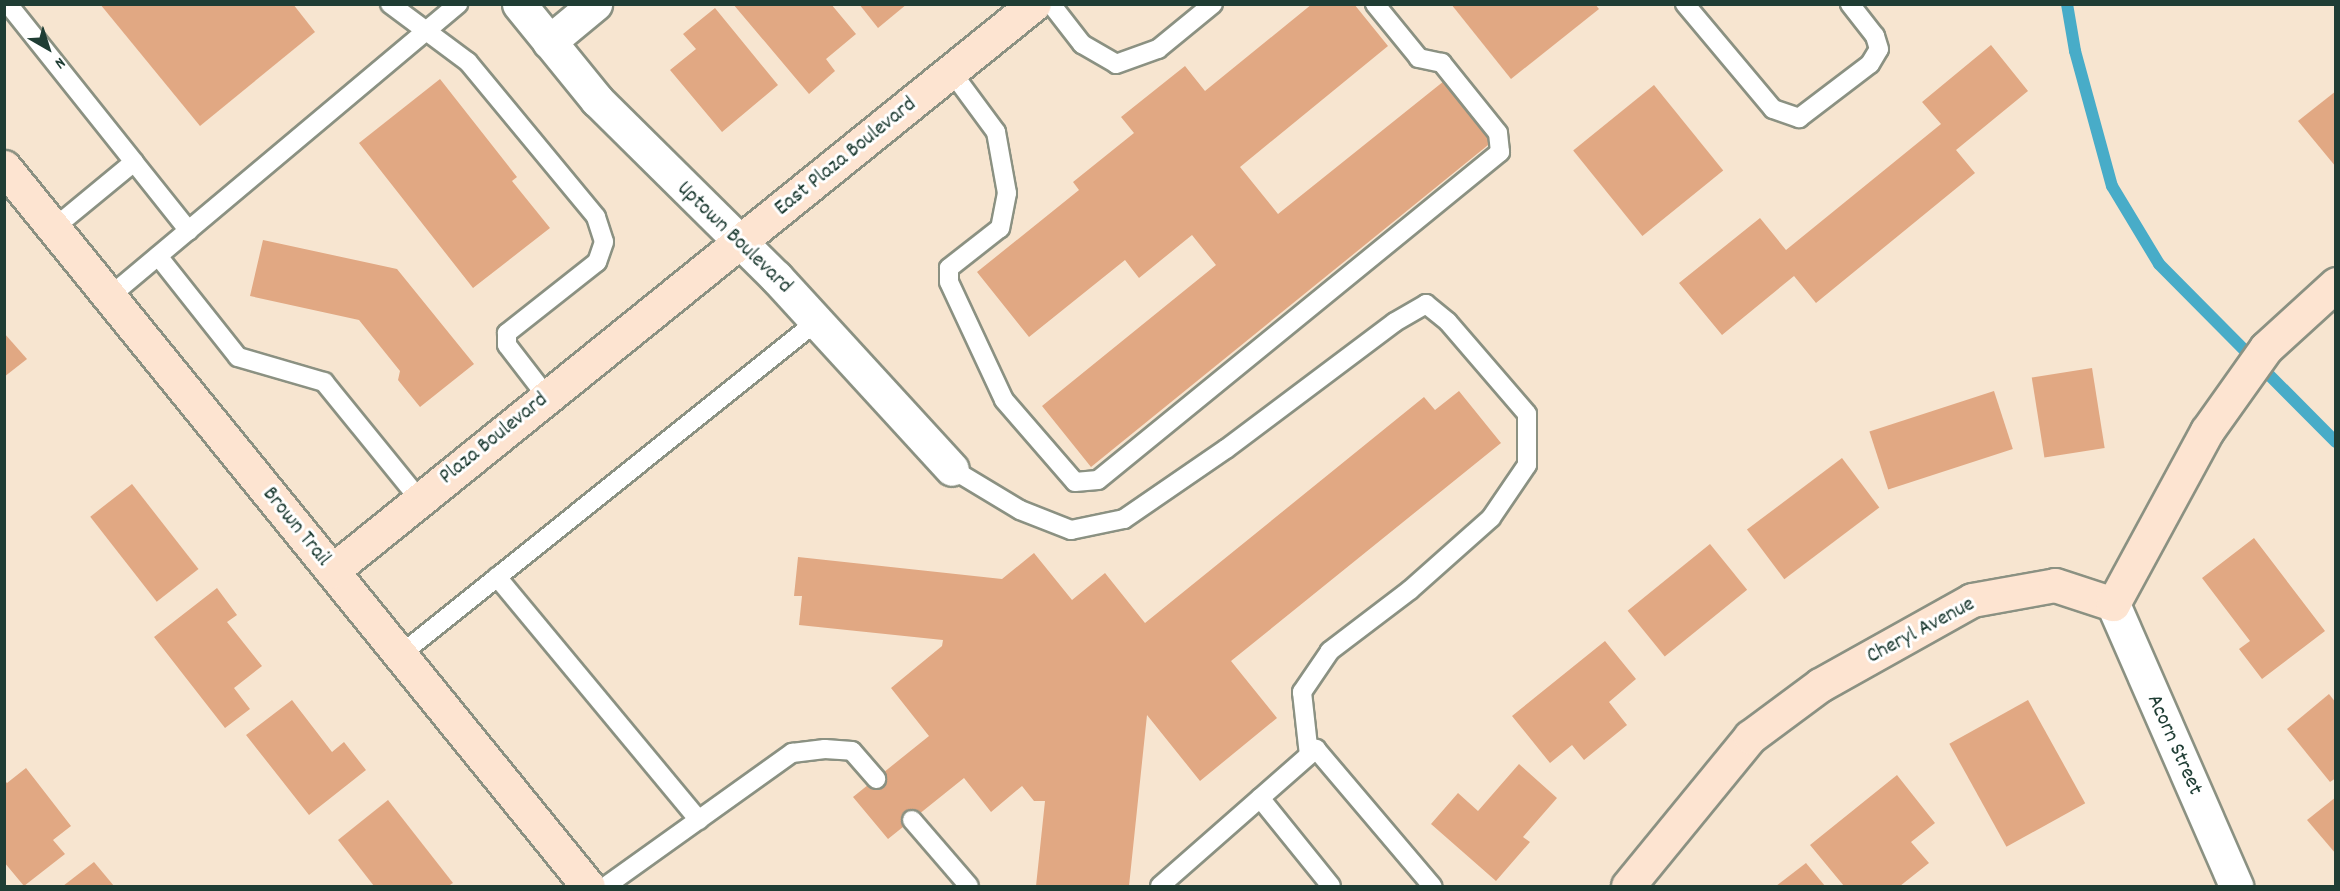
<!DOCTYPE html>
<html>
<head>
<meta charset="utf-8">
<style>
  body { margin:0 }
  #map { position:relative; width:2340px; height:891px; overflow:hidden; background:#f7e5d0; font-family:Dekko,sans-serif }
  div>[style] { position:absolute }
  .stream>* { height:12px; margin:-6px; padding:0 6px; transform-origin:6px; border-radius:6px; background:#48acc8 }
  .building>* { inset:0; background:#e1a883; transform-origin:0 0 }
  .roads { filter:drop-shadow(2px 0 #8b9182) drop-shadow(-2px 0 #8b9182) drop-shadow(0 2px #8b9182) drop-shadow(0 -2px #8b9182) }
  .lane>* { height:18px; margin:-9px; padding:0 9px; transform-origin:9px; border-radius:9px; background:#fff }
  .street>* { height:33px; margin:-16.5px; padding:0 16.5px; transform-origin:16.5px; border-radius:16.5px; background:#fff }
  .secondary>* { height:33px; margin:-16.5px; padding:0 16.5px; transform-origin:16.5px; border-radius:16.5px; background:#fde4d1 }
  span { translate:-50% -50%; white-space:nowrap; text-align:center; line-height:1.15; -webkit-text-stroke:6px #fff; paint-order:stroke }
  .street-label { font-size:22px; color:#1f3d34 }
  .frame { position:absolute; inset:0; border:6px solid #1f3d34; pointer-events:none }
  .north { position:absolute; left:18px; top:18px; width:60px; height:60px; -webkit-text-stroke:4px #fff; paint-order:stroke; rotate:141deg; font-size:16px; font-weight:700; line-height:24px; text-align:center; color:#1f3d34 }
  .north::after { content:''; display:block; margin:auto; width:21px; height:27px; background:#1f3d34; clip-path:polygon(50% 0,100% 100%,50% 72%,0 100%) }
</style>
</head>
<body>
<div id="map">
  <div class="stream">
    <i style="left:2067px;top:4px;width:48px;rotate:80.3deg"></i>
    <i style="left:2075px;top:51px;width:140px;rotate:74.7deg"></i>
    <i style="left:2112px;top:186px;width:91px;rotate:58.9deg"></i>
    <i style="left:2159px;top:264px;width:251px;rotate:45.2deg"></i>
  </div>
  <div class="building">
    <i style="clip-path:polygon(100px 4px,293px 4px,315px 32px,200px 126px)"></i>
    <i style="clip-path:polygon(733px 4px,831px 4px,856px 34px,826px 59px,835px 71px,809px 94px)"></i>
    <i style="clip-path:polygon(859px 4px,907px 4px,878px 28px)"></i>
    <i style="clip-path:polygon(1312px 4px,1354px 4px,1388px 46px,1240px 167px,1278px 214px,1444px 81px,1493px 141px,1091px 467px,1042px 406px,1216px 265px,1192px 235px,1139px 278px,1125px 260px,1029px 337px,977px 272px,1079px 190px,1073px 182px,1134px 133px,1121px 117px,1185px 66px,1205px 91px)"></i>
    <i style="clip-path:polygon(1451px 4px,1595px 4px,1599px 9px,1511px 79px)"></i>
    <i style="clip-path:polygon(715px 8px,778px 85px,722px 132px,670px 70px,696px 49px,683px 34px)"></i>
    <i style="clip-path:polygon(1991px 45px,2028px 91px,1956px 150px,1975px 173px,1816px 303px,1794px 276px,1722px 335px,1679px 283px,1760px 218px,1786px 250px,1941px 124px,1922px 102px)"></i>
    <i style="clip-path:polygon(440px 79px,517px 177px,512px 181px,550px 228px,473px 288px,359px 143px)"></i>
    <i style="left:1654px;top:85px;width:110px;height:104px;rotate:51deg"></i>
    <i style="clip-path:polygon(2336px 91px,2336px 167px,2298px 121px)"></i>
    <i style="clip-path:polygon(263px 240px,397px 269px,474px 364px,420px 407px,398px 380px,400px 371px,359px 320px,250px 296px)"></i>
    <i style="clip-path:polygon(4px 333px,27px 359px,4px 377px)"></i>
    <i style="left:2092px;top:368px;width:81px;height:61px;rotate:81deg"></i>
    <i style="clip-path:polygon(1459px 391px,1501px 443px,1231px 661px,1277px 718px,1200px 781px,1147px 715px,1129px 886px,1036px 886px,1045px 801px,1034px 801px,1022px 786px,991px 812px,964px 778px,888px 839px,853px 797px,929px 736px,891px 688px,942px 646px,943px 640px,799px 625px,802px 596px,794px 596px,798px 557px,1002px 579px,1034px 553px,1072px 600px,1105px 573px,1145px 623px,1424px 397px,1435px 410px)"></i>
    <i style="left:1994px;top:391px;width:61px;height:131px;rotate:72deg"></i>
    <i style="left:1842px;top:458px;width:62px;height:119px;rotate:53deg"></i>
    <i style="left:132px;top:484px;width:108px;height:53px;rotate:52deg"></i>
    <i style="clip-path:polygon(2254px 538px,2325px 631px,2262px 679px,2239px 649px,2250px 641px,2202px 578px)"></i>
    <i style="left:1710px;top:544px;width:59px;height:106px;rotate:51deg"></i>
    <i style="clip-path:polygon(217px 588px,237px 615px,227px 622px,262px 666px,234px 688px,250px 709px,225px 728px,154px 637px)"></i>
    <i style="clip-path:polygon(1605px 641px,1636px 679px,1609px 702px,1627px 725px,1584px 760px,1572px 745px,1550px 763px,1512px 716px)"></i>
    <i style="clip-path:polygon(2329px 694px,2336px 703px,2336px 778px,2330px 782px,2287px 729px)"></i>
    <i style="clip-path:polygon(292px 700px,332px 752px,344px 742px,366px 770px,309px 815px,246px 735px)"></i>
    <i style="left:2028px;top:700px;width:118px;height:90px;rotate:61deg"></i>
    <i style="clip-path:polygon(1519px 764px,1557px 798px,1523px 837px,1530px 842px,1496px 881px,1431px 824px,1458px 793px,1478px 811px)"></i>
    <i style="clip-path:polygon(26px 768px,71px 826px,53px 840px,65px 854px,24px 886px,4px 862px,4px 780px,7px 783px)"></i>
    <i style="clip-path:polygon(1897px 775px,1935px 823px,1911px 842px,1929px 863px,1900px 886px,1844px 886px,1810px 845px)"></i>
    <i style="clip-path:polygon(2336px 797px,2336px 854px,2307px 820px)"></i>
    <i style="clip-path:polygon(388px 800px,453px 883px,448px 886px,374px 886px,338px 840px)"></i>
    <i style="clip-path:polygon(94px 862px,114px 886px,63px 886px)"></i>
    <i style="clip-path:polygon(1806px 863px,1825px 886px,1776px 886px)"></i>
  </div>
  <div class="roads">
    <div class="lane">
      <i style="left:8px;top:4px;width:202px;rotate:51.4deg"></i>
      <i style="left:134px;top:162px;width:104px;rotate:140.5deg"></i>
      <i style="left:390px;top:4px;width:97px;rotate:36.6deg"></i>
      <i style="left:468px;top:62px;width:201px;rotate:50.4deg"></i>
      <i style="left:596px;top:217px;width:26px;rotate:72deg"></i>
      <i style="left:604px;top:242px;width:21px;rotate:109deg"></i>
      <i style="left:597px;top:262px;width:115px;rotate:141.7deg"></i>
      <i style="left:507px;top:333px;width:12px;rotate:90deg"></i>
      <i style="left:507px;top:345px;width:66px;rotate:52.4deg"></i>
      <i style="left:1051px;top:4px;width:51px;rotate:52.2deg"></i>
      <i style="left:1082px;top:44px;width:39px;rotate:30deg"></i>
      <i style="left:1116px;top:64px;width:45px;rotate:-19.7deg"></i>
      <i style="left:1158px;top:49px;width:71px;rotate:-39.3deg"></i>
      <i style="left:1685px;top:4px;width:137px;rotate:50deg"></i>
      <i style="left:1773px;top:109px;width:28px;rotate:19deg"></i>
      <i style="left:1799px;top:118px;width:89px;rotate:-37.3deg"></i>
      <i style="left:1870px;top:64px;width:17px;rotate:-59deg"></i>
      <i style="left:1879px;top:49px;width:14px;rotate:-107deg"></i>
      <i style="left:1875px;top:36px;width:41px;rotate:-128deg"></i>
      <i style="left:951px;top:71px;width:76px;rotate:53.6deg"></i>
      <i style="left:996px;top:132px;width:62px;rotate:79.8deg"></i>
      <i style="left:1007px;top:193px;width:36px;rotate:101deg"></i>
      <i style="left:1000px;top:228px;width:65px;rotate:141.9deg"></i>
      <i style="left:949px;top:268px;width:14px;rotate:90deg"></i>
      <i style="left:949px;top:282px;width:130px;rotate:65deg"></i>
      <i style="left:1004px;top:400px;width:108px;rotate:49.1deg"></i>
      <i style="left:1075px;top:482px;width:23px;rotate:-5deg"></i>
      <i style="left:1098px;top:480px;width:519px;rotate:-39.21deg"></i>
      <i style="left:1500px;top:152px;width:19px;rotate:-96deg"></i>
      <i style="left:1498px;top:133px;width:90px;rotate:-128.7deg"></i>
      <i style="left:1442px;top:63px;width:24px;rotate:-168deg"></i>
      <i style="left:1419px;top:58px;width:70px;rotate:-129.2deg"></i>
      <i style="left:134px;top:162px;width:88px;rotate:51.4deg"></i>
      <i style="left:158px;top:256px;width:129px;rotate:51.6deg"></i>
      <i style="left:238px;top:357px;width:90px;rotate:16.2deg"></i>
      <i style="left:324px;top:382px;width:151px;rotate:50.9deg"></i>
      <i style="left:109px;top:297px;width:456px;rotate:-40deg"></i>
      <i style="left:952px;top:469px;width:79px;rotate:31.1deg"></i>
      <i style="left:1020px;top:510px;width:55px;rotate:21.4deg"></i>
      <i style="left:1071px;top:530px;width:54px;rotate:-11.7deg"></i>
      <i style="left:1124px;top:519px;width:124px;rotate:-34.5deg"></i>
      <i style="left:1226px;top:449px;width:211px;rotate:-36.9deg"></i>
      <i style="left:1395px;top:322px;width:36px;rotate:-30deg"></i>
      <i style="left:1426px;top:304px;width:28px;rotate:39deg"></i>
      <i style="left:1448px;top:322px;width:121px;rotate:49.3deg"></i>
      <i style="left:1527px;top:414px;width:51px;rotate:90deg"></i>
      <i style="left:1527px;top:465px;width:64px;rotate:124.2deg"></i>
      <i style="left:1491px;top:518px;width:108px;rotate:138.4deg"></i>
      <i style="left:1410px;top:590px;width:101px;rotate:142.7deg"></i>
      <i style="left:1330px;top:651px;width:50px;rotate:124.3deg"></i>
      <i style="left:1302px;top:692px;width:63px;rotate:83.7deg"></i>
      <i style="left:497px;top:577px;width:316px;rotate:50.3deg"></i>
      <i style="left:400px;top:655px;width:534px;rotate:-38.69deg"></i>
      <i style="left:1260px;top:798px;width:113px;rotate:51.1deg"></i>
      <i style="left:912px;top:820px;width:87px;rotate:49.2deg"></i>
      <i style="left:606px;top:886px;width:229px;rotate:-35.6deg"></i>
      <i style="left:792px;top:753px;width:33px;rotate:-7deg"></i>
      <i style="left:825px;top:749px;width:27px;rotate:4deg"></i>
      <i style="left:852px;top:751px;width:37px;rotate:49deg"></i>
      <i style="left:1160px;top:886px;width:208px;rotate:-41.3deg"></i>
      <i style="left:1316px;top:749px;width:180px;rotate:49.7deg"></i>
    </div>
    <div class="street">
      <i style="left:519px;top:4px;width:124px;rotate:50.9deg"></i>
      <i style="left:597px;top:100px;width:252px;rotate:44.7deg"></i>
      <i style="left:776px;top:277px;width:260px;rotate:47.5deg"></i>
      <i style="left:549px;top:42px;width:60px;rotate:-39.6deg"></i>
      <i style="left:2113px;top:604px;width:308px;rotate:66.4deg"></i>
    </div>
    <div class="secondary">
      <i style="left:4px;top:167px;width:926px;rotate:50.92deg"></i>
      <i style="left:332px;top:571px;width:902px;rotate:-38.93deg"></i>
      <i style="left:1628px;top:886px;width:193px;rotate:-50.7deg"></i>
      <i style="left:1750px;top:737px;width:87px;rotate:-36.6deg"></i>
      <i style="left:1820px;top:685px;width:174px;rotate:-29.2deg"></i>
      <i style="left:1972px;top:600px;width:84px;rotate:-10.2deg"></i>
      <i style="left:2055px;top:585px;width:61px;rotate:18.1deg"></i>
      <i style="left:2113px;top:604px;width:197px;rotate:-61.5deg"></i>
      <i style="left:2207px;top:431px;width:102px;rotate:-54.6deg"></i>
      <i style="left:2266px;top:348px;width:95px;rotate:-42.4deg"></i>
    </div>
  </div>
  <div class="street-label">
    <span style="left:846px;top:157px;rotate:-39deg">East Plaza Boulevard</span>
    <span style="left:734px;top:238px;rotate:44deg">Uptown Boulevard</span>
    <span style="left:494px;top:439px;rotate:-39deg">Plaza Boulevard</span>
    <span style="left:296px;top:527px;rotate:51deg">Brown Trail</span>
    <span style="left:1921px;top:631px;rotate:-28deg">Cheryl Avenue</span>
    <span style="left:2174px;top:745px;rotate:66deg">Acorn Street</span>
  </div>
  <div class="frame"></div>
  <div class="north">N</div>
</div>
</body>
</html>
